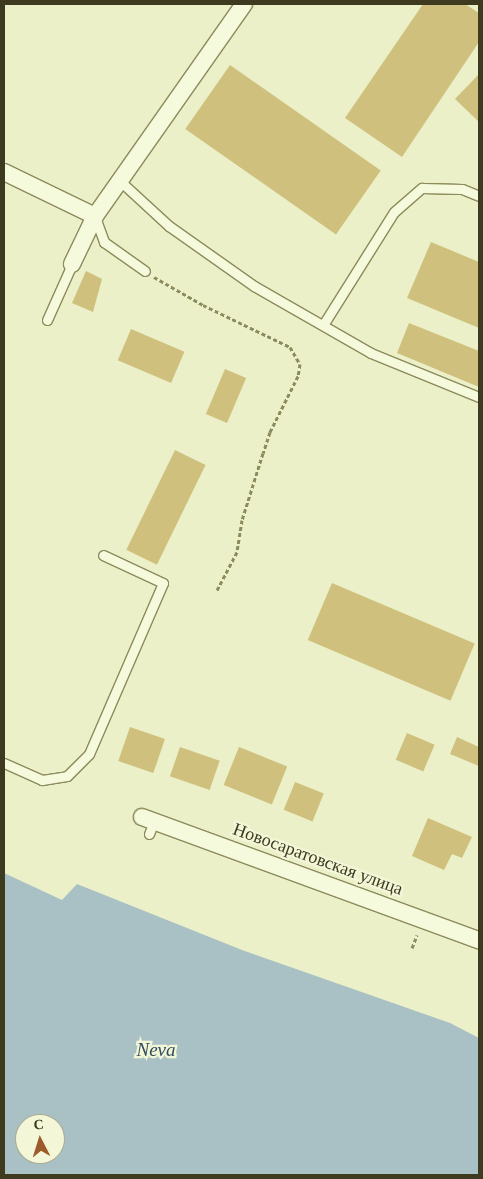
<!DOCTYPE html>
<html>
<head>
<meta charset="utf-8">
<style>
  body { margin:0 }
  #map { position:relative; width:483px; height:1179px; overflow:hidden; background:#ebf0c8; font-family:"Times New Roman",serif }
  div>[style] { position:absolute }
  .water>* { inset:0; background:#a9c0c4 }
  .building>* { inset:0; background:#cfc17d; transform-origin:0 0 }
  .path>* { height:3px; margin-top:-1.5px; transform-origin:0; background:repeating-linear-gradient(90deg,#8d8a5c 0 4px,transparent 0 6.5px) }
  .roads { filter:drop-shadow(1px 0 #8d8a5c) drop-shadow(-1px 0 #8d8a5c) drop-shadow(0 1px #8d8a5c) drop-shadow(0 -1px #8d8a5c) }
  .service>* { height:9px; margin:-4.5px; padding:0 4.5px; transform-origin:4.5px; border-radius:4.5px; background:#f6fadc }
  .minor>* { height:16px; margin:-8px; padding:0 8px; transform-origin:8px; border-radius:8px; background:#f6fadc }
  span { translate:-50% -50%; white-space:nowrap; text-align:center; line-height:1.15; -webkit-text-stroke:4.5px #f3f7d8; paint-order:stroke }
  .street-label { font-size:18px; color:#3d3a20 }
  .water-label { font-size:19px; color:#2f4c5d; font-style:italic }
  .frame { position:absolute; inset:0; border:5px solid #3d3a20; pointer-events:none }
  .north { position:absolute; left:15px; top:1114px; width:50px; height:50px; box-sizing:border-box; background:#f3f7d8; border:1px solid #aaab8e; border-radius:50%; rotate:355deg; font-size:14px; font-weight:700; line-height:20px; text-align:center; color:#3d3a20 }
  .north::after { content:''; display:block; margin:auto; width:18px; height:22px; background:#9d5a2a; clip-path:polygon(50% 0,100% 100%,50% 72%,0 100%) }
</style>
</head>
<body>
<div id="map">
  <div class="water">
    <i style="clip-path:polygon(evenodd,4px 873px,62px 900px,77px 884px,242px 950px,450px 1023px,479px 1038px,479px 1175px,4px 1175px,4px 873px,25px 1124px,55px 1124px,55px 1154px,25px 1154px,25px 1124px)"></i>
  </div>
  <div class="building">
    <i style="clip-path:polygon(423px 4px,465px 4px,479px 13px,479px 42px,402px 157px,345px 118px)"></i>
    <i style="left:230px;top:65px;width:184px;height:78px;rotate:35deg"></i>
    <i style="clip-path:polygon(479px 74px,479px 122px,455px 99px)"></i>
    <i style="clip-path:polygon(431px 242px,479px 262px,479px 328px,407px 298px)"></i>
    <i style="clip-path:polygon(86px 271px,102px 279px,93px 312px,72px 303px)"></i>
    <i style="clip-path:polygon(409px 323px,479px 351px,479px 387px,397px 353px)"></i>
    <i style="left:131px;top:329px;width:58px;height:34px;rotate:23deg"></i>
    <i style="left:225px;top:369px;width:23px;height:49px;rotate:23deg"></i>
    <i style="left:175px;top:450px;width:34px;height:111px;rotate:26deg"></i>
    <i style="left:332px;top:583px;width:155px;height:62px;rotate:23deg"></i>
    <i style="left:130px;top:727px;width:37px;height:36px;rotate:19deg"></i>
    <i style="left:407px;top:733px;width:30px;height:29px;rotate:23deg"></i>
    <i style="clip-path:polygon(457px 737px,479px 747px,479px 766px,450px 754px)"></i>
    <i style="left:180px;top:747px;width:42px;height:31px;rotate:19deg"></i>
    <i style="left:239px;top:747px;width:52px;height:41px;rotate:22deg"></i>
    <i style="left:295px;top:782px;width:31px;height:30px;rotate:22deg"></i>
    <i style="clip-path:polygon(428px 818px,472px 837px,462px 858px,452px 854px,444px 870px,412px 856px)"></i>
  </div>
  <div class="path">
    <i style="left:154px;top:277px;width:56px;rotate:29.7deg"></i>
    <i style="left:203px;top:305px;width:97px;rotate:25.8deg"></i>
    <i style="left:290px;top:347px;width:20px;rotate:60deg"></i>
    <i style="left:300px;top:364px;width:12px;rotate:99deg"></i>
    <i style="left:298px;top:376px;width:63px;rotate:116.6deg"></i>
    <i style="left:270px;top:432px;width:22px;rotate:108deg"></i>
    <i style="left:263px;top:453px;width:70px;rotate:107.4deg"></i>
    <i style="left:242px;top:520px;width:32px;rotate:99deg"></i>
    <i style="left:237px;top:552px;width:45px;rotate:117.7deg"></i>
    <i style="left:412px;top:948px;width:14px;rotate:-69deg"></i>
  </div>
  <div class="roads">
    <div class="service">
      <i style="left:120px;top:181px;width:67px;rotate:42.6deg"></i>
      <i style="left:169px;top:226px;width:104px;rotate:35.2deg"></i>
      <i style="left:254px;top:286px;width:135px;rotate:29.8deg"></i>
      <i style="left:371px;top:353px;width:117px;rotate:22.2deg"></i>
      <i style="left:95px;top:217px;width:27px;rotate:70deg"></i>
      <i style="left:104px;top:242px;width:50px;rotate:35.3deg"></i>
      <i style="left:47px;top:320px;width:61px;rotate:-65.9deg"></i>
      <i style="left:323px;top:325px;width:133px;rotate:-57.9deg"></i>
      <i style="left:394px;top:212px;width:37px;rotate:-41deg"></i>
      <i style="left:422px;top:188px;width:40px;rotate:1.4deg"></i>
      <i style="left:462px;top:189px;width:18px;rotate:22deg"></i>
      <i style="left:4px;top:763px;width:42px;rotate:24.1deg"></i>
      <i style="left:42px;top:780px;width:25px;rotate:-9deg"></i>
      <i style="left:67px;top:776px;width:31px;rotate:-45deg"></i>
      <i style="left:89px;top:754px;width:186px;rotate:-66.6deg"></i>
      <i style="left:163px;top:583px;width:66px;rotate:-155deg"></i>
      <i style="left:149px;top:834px;width:14px;rotate:-69deg"></i>
    </div>
    <div class="minor">
      <i style="left:4px;top:172px;width:101px;rotate:25.8deg"></i>
      <i style="left:72px;top:264px;width:53px;rotate:-64.4deg"></i>
      <i style="left:95px;top:216px;width:259px;rotate:-54.9deg"></i>
      <i style="left:142px;top:817px;width:359px;rotate:20.1deg"></i>
    </div>
  </div>
  <div class="street-label">
    <span style="left:318px;top:859px;rotate:20deg">Новосаратовская улица</span>
  </div>
  <div class="water-label">
    <span style="left:156px;top:1050px">Neva</span>
  </div>
  <div class="frame"></div>
  <div class="north">С</div>
</div>
</body>
</html>
